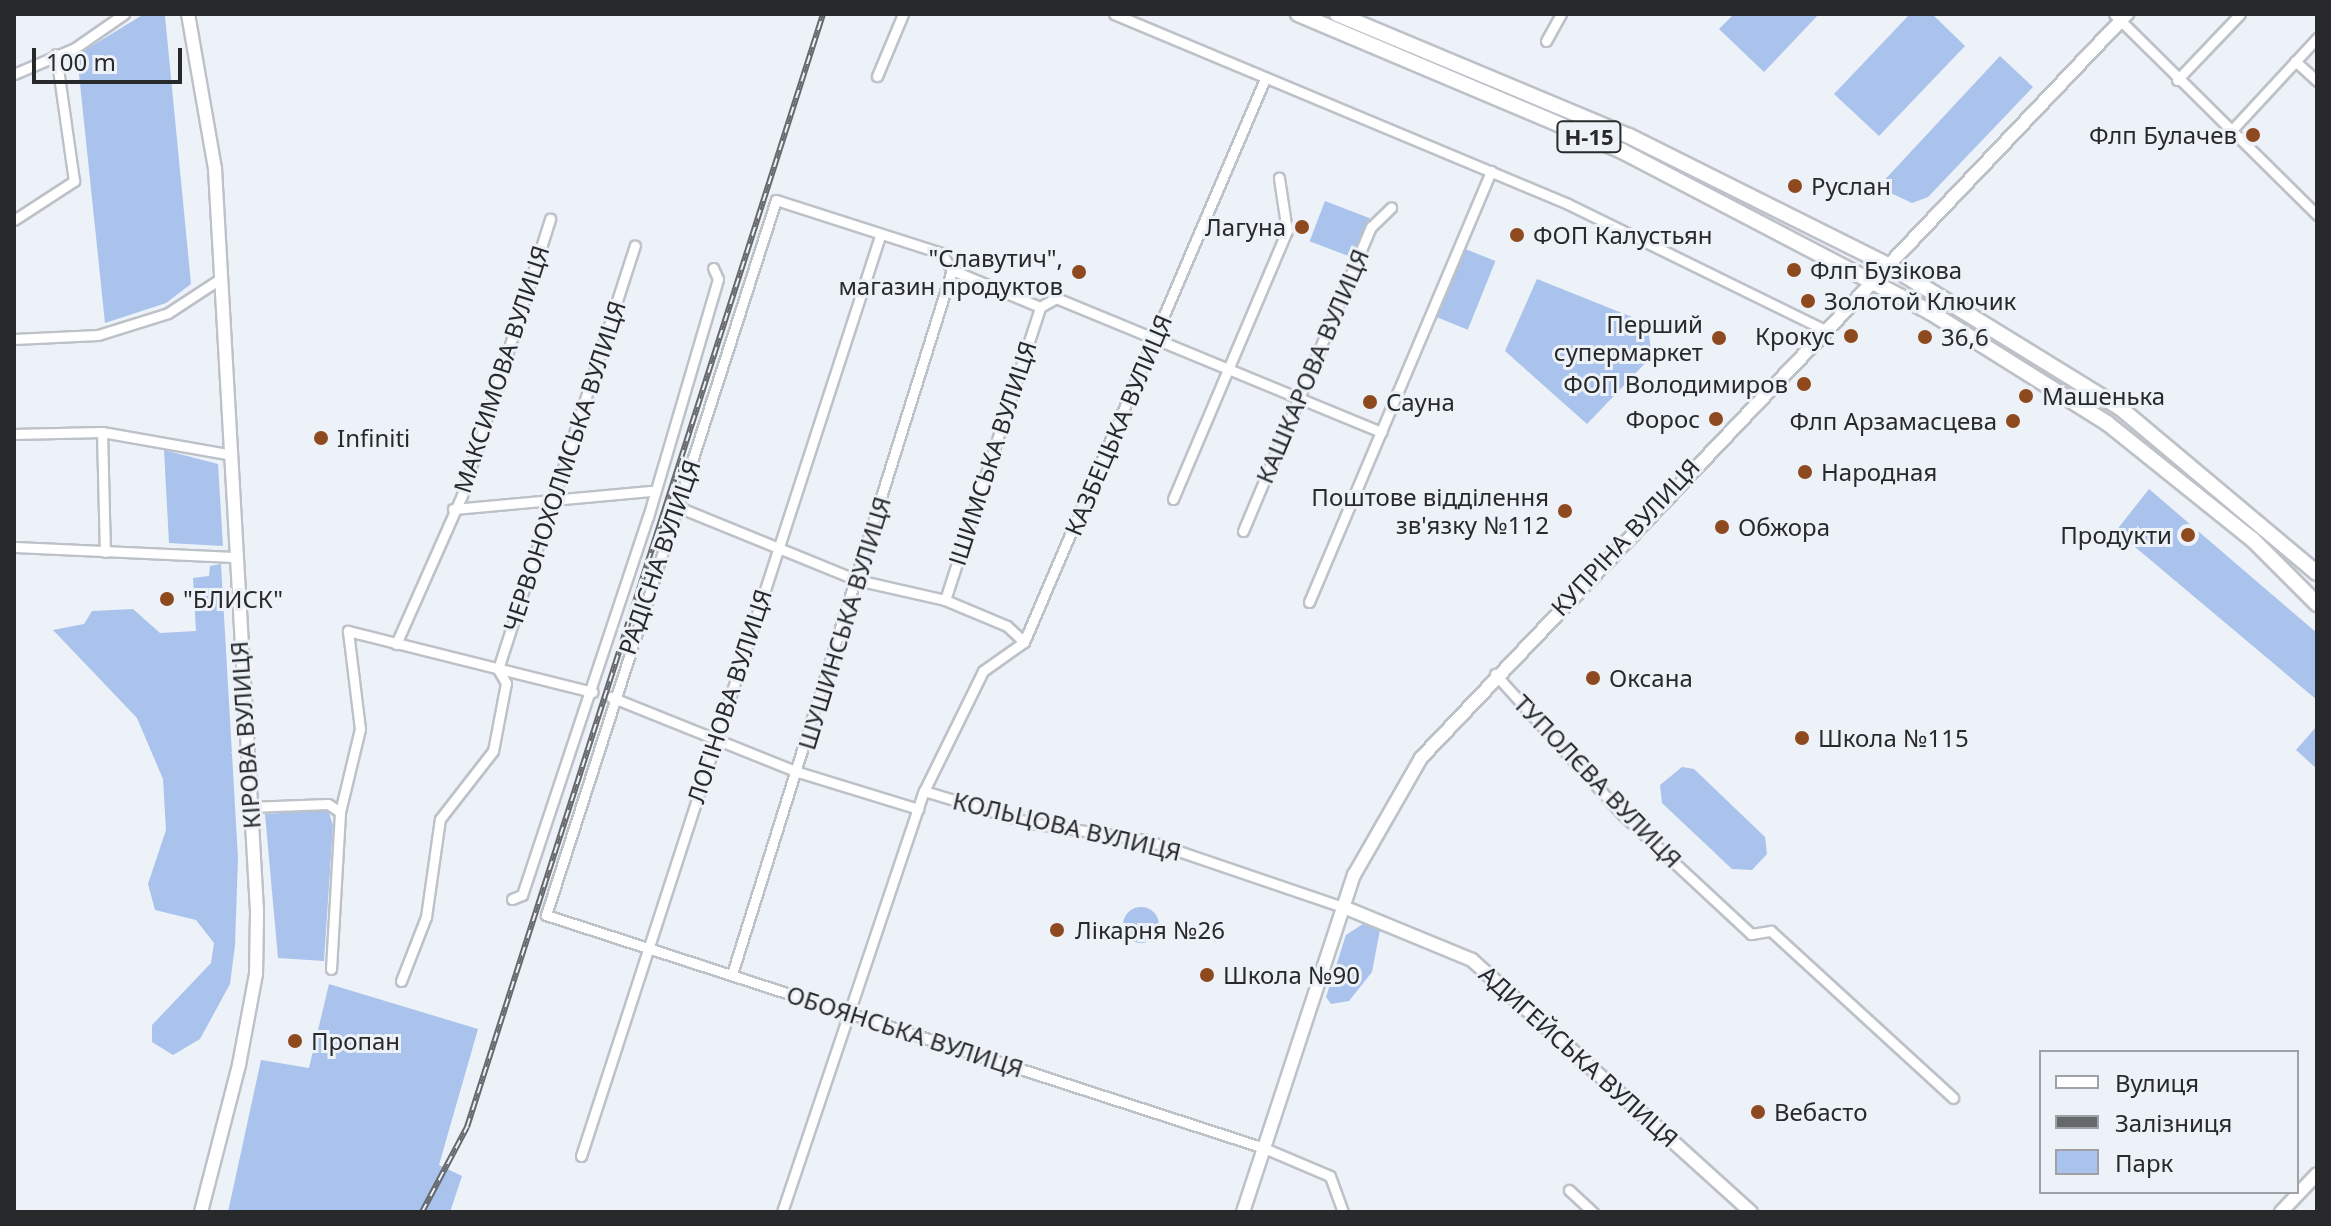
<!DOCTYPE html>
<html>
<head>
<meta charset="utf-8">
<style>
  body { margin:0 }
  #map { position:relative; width:2331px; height:1226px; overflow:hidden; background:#edf1f8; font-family:"Noto Sans",sans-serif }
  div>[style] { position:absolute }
  .green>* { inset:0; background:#a9c3ec; transform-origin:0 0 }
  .round { border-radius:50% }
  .roads { filter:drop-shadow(2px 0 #bdc1c8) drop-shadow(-2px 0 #bdc1c8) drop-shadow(0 2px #bdc1c8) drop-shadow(0 -2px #bdc1c8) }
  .street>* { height:9px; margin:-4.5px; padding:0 4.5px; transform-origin:4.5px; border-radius:4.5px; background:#fff }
  .secondary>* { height:12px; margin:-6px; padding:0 6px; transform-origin:6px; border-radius:6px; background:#fff }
  .primary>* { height:14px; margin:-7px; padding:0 7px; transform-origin:7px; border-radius:7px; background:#fff }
  .rail>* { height:6px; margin-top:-3px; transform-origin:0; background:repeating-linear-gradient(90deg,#edf1f8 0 9px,#66696c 0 18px); box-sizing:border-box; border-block:2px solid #66696c }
  .dots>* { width:22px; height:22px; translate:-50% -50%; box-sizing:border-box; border:4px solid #edf1f8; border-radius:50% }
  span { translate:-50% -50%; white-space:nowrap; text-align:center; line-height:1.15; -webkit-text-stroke:6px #edf1f8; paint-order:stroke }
  .shield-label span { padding:2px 6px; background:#edf1f8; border:2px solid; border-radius:6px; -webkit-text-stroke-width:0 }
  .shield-label { font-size:22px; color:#27292b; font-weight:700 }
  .poi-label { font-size:24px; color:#27292b }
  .right { translate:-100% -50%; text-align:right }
  .left { translate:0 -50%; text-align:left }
  .street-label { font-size:24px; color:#27292b }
  .frame { position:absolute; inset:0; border:16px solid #27292b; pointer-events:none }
  .legend { position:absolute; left:2039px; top:1050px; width:260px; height:144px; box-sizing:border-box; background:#edf1f8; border:2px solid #9ea1a6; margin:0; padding:10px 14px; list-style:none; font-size:24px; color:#27292b }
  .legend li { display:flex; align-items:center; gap:16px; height:40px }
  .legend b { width:40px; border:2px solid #9ea1a6 }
  .scale { position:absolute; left:32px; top:48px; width:150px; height:36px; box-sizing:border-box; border:4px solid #27292b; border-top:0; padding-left:10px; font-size:24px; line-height:28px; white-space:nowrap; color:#27292b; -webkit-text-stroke:6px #edf1f8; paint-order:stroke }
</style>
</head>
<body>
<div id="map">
  <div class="green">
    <i style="clip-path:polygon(144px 14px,165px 16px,191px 284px,166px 303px,105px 323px,77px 55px)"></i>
    <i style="clip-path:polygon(1734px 14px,1819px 14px,1764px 72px,1719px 29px)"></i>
    <i style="clip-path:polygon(1910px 14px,1932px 14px,1965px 46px,1879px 136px,1834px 94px)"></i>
    <i style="clip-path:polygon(2000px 56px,2033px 87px,1928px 197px,1912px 203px,1878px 187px)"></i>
    <i style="left:1325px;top:201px;width:48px;height:43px;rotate:21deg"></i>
    <i style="left:1463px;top:248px;width:35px;height:74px;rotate:22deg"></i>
    <i style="clip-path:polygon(1537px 279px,1647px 323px,1652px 356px,1587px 424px,1505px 351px)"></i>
    <i style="clip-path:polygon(164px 450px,218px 464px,223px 546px,169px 543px)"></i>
    <i style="clip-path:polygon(2149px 489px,2317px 633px,2317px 700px,2116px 531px)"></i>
    <i style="clip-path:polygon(221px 564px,238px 858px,235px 945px,230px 984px,200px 1039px,173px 1055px,152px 1042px,152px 1025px,211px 963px,214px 943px,196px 920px,155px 910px,148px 884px,166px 830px,163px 779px,137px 718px,53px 630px,84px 624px,92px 611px,133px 609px,160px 633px,196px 631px,193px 578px,209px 576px,210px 566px)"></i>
    <i style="clip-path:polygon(2317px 726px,2317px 769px,2296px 750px)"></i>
    <i style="clip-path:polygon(1682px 767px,1694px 769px,1765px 837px,1767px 854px,1752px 870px,1732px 869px,1662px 803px,1660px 785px)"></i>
    <i style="clip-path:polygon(328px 810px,333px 825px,324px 961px,278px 958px,265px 814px)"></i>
    <i class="round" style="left:1123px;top:907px;width:36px;height:36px"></i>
    <i style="clip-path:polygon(1366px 922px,1380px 930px,1372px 972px,1349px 1001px,1331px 1004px,1326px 997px,1346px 935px)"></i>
    <i style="clip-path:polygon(329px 984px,478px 1029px,439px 1165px,462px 1176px,450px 1212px,228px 1212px,261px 1060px,309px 1068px)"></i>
  </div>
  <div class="roads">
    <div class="street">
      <i style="left:1114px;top:14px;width:492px;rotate:22.7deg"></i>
      <i style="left:1568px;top:204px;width:284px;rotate:26.1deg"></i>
      <i style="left:2114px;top:14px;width:286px;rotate:44.7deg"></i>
      <i style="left:1546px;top:41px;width:31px;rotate:-61deg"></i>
      <i style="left:2295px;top:61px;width:30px;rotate:42deg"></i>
      <i style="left:14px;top:74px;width:66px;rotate:-23.1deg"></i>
      <i style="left:75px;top:48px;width:60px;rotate:-34.8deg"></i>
      <i style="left:877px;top:76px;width:67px;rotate:-67.2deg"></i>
      <i style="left:2177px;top:80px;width:91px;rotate:-46.3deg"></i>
      <i style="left:2231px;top:131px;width:127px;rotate:-47.2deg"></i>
      <i style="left:14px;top:220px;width:72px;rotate:-33deg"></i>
      <i style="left:74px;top:181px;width:128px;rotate:-98.1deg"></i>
      <i style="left:14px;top:339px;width:84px;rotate:-2.7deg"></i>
      <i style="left:98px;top:335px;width:73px;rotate:-17.4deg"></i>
      <i style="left:168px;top:313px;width:62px;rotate:-33.2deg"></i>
      <i style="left:102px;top:432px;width:120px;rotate:88.6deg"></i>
      <i style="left:14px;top:434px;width:88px;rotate:-1.3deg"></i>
      <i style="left:102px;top:432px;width:127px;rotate:10deg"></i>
      <i style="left:1173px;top:499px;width:291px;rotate:-67deg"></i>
      <i style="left:1287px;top:231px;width:54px;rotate:-98.6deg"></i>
      <i style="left:678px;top:507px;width:193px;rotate:22.2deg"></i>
      <i style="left:857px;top:580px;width:90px;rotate:12.8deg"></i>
      <i style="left:945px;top:600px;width:67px;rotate:22.8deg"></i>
      <i style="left:1007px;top:626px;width:23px;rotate:43deg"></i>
      <i style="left:453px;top:509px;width:199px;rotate:-5.2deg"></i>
      <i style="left:1243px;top:531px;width:330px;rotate:-67.2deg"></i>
      <i style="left:1371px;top:227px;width:28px;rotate:-44deg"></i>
      <i style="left:14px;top:547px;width:221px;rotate:2.6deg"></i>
      <i style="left:945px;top:600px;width:308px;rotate:-72deg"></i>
      <i style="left:1309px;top:602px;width:468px;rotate:-67.1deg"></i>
      <i style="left:396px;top:644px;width:163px;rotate:-66.1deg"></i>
      <i style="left:462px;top:495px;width:290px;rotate:-72.3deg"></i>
      <i style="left:1495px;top:674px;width:190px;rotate:47.8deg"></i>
      <i style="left:1623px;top:815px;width:175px;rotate:42.9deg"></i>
      <i style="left:1751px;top:934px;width:20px;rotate:-9deg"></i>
      <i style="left:1771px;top:931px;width:247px;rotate:42.5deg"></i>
      <i style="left:611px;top:697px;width:201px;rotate:21.9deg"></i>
      <i style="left:798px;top:772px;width:126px;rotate:17.1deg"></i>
      <i style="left:924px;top:791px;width:112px;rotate:16.7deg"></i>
      <i style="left:1031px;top:823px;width:116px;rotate:8.4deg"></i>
      <i style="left:1146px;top:840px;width:211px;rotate:18.8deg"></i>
      <i style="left:249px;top:807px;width:79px;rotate:-2.2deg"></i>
      <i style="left:328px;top:804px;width:14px;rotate:34deg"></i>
      <i style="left:512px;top:899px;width:11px;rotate:-22deg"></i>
      <i style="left:522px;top:895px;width:398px;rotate:-71.6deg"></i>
      <i style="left:648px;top:517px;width:248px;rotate:-73.6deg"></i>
      <i style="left:718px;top:279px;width:12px;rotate:-114deg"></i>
      <i style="left:331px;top:969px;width:157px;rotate:-86.7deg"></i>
      <i style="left:340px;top:812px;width:85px;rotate:-76.5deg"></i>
      <i style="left:360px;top:729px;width:99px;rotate:-97deg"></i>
      <i style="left:348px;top:631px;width:252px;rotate:14deg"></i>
      <i style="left:732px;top:974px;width:738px;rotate:-72.65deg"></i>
      <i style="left:401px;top:981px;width:69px;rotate:-68.7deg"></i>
      <i style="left:426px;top:917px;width:99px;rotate:-81.9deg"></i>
      <i style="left:440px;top:819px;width:86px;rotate:-52.1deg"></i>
      <i style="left:493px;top:751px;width:69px;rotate:-79.2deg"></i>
      <i style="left:506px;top:683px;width:16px;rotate:-120deg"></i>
      <i style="left:498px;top:669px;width:445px;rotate:-72.1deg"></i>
      <i style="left:581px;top:1156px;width:967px;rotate:-72deg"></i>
      <i style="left:1569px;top:1190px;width:33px;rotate:43deg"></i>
      <i style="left:782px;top:1212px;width:444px;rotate:-71.4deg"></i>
      <i style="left:924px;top:791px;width:134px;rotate:-63.8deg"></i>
      <i style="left:983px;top:671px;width:50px;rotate:-35.3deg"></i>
      <i style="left:1024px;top:642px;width:612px;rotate:-66.83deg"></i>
      <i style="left:1343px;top:1212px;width:38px;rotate:-110deg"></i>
      <i style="left:1330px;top:1176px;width:72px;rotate:-157deg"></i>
      <i style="left:1264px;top:1148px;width:755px;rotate:-162.02deg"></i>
      <i style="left:546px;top:915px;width:751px;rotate:-72.17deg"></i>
      <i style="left:776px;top:200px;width:173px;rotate:17.8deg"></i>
      <i style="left:941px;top:253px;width:20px;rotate:57deg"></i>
      <i style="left:952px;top:270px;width:95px;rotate:22.8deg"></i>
      <i style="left:1040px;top:307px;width:18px;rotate:-29deg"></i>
      <i style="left:1056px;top:298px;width:352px;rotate:22.4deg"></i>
    </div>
    <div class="secondary">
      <i style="left:188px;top:14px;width:157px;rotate:80.1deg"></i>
      <i style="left:215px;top:169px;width:744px;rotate:86.76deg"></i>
      <i style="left:257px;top:912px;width:62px;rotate:90.9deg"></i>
      <i style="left:256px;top:974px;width:93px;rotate:100.6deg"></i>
      <i style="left:239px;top:1065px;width:152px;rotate:104.5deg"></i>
      <i style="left:1346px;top:908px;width:136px;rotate:22.4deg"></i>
      <i style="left:1472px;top:960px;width:376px;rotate:42.1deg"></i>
      <i style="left:1243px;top:1212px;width:355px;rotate:-71.8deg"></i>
      <i style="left:1354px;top:875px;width:135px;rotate:-60.2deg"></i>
      <i style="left:1421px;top:758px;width:1026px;rotate:-46.5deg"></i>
      <i style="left:2281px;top:1212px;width:52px;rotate:-46.5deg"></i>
    </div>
    <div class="primary">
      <i style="left:1298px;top:14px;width:352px;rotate:22.9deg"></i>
      <i style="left:1622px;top:151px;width:348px;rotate:27.6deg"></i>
      <i style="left:1930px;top:312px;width:209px;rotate:32.1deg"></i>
      <i style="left:2107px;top:423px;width:186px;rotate:38.7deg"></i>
      <i style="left:2252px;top:539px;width:92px;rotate:45deg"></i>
      <i style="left:1337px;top:14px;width:316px;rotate:22.7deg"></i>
      <i style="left:1629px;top:136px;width:289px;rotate:26.5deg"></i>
      <i style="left:1888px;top:265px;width:271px;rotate:31.6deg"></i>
      <i style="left:2119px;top:407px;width:258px;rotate:40deg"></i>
    </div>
  </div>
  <div class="rail">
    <i style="left:422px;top:1212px;width:96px;rotate:-62.1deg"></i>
    <i style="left:467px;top:1127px;width:1169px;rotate:-72.26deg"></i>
  </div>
  <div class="dots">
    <i style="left:2253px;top:135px;background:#8e491e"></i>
    <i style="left:1795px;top:186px;background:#8e491e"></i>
    <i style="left:1302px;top:227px;background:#8e491e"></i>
    <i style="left:1517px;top:235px;background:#8e491e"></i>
    <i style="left:1794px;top:270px;background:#8e491e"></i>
    <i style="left:1079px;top:272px;background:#8e491e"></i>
    <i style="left:1808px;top:301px;background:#8e491e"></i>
    <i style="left:1851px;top:336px;background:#8e491e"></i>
    <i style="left:1925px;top:337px;background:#8e491e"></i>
    <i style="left:1719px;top:338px;background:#8e491e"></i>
    <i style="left:1804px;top:384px;background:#8e491e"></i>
    <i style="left:2026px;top:396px;background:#8e491e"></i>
    <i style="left:1370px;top:402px;background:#8e491e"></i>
    <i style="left:1716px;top:419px;background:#8e491e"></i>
    <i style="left:2013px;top:421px;background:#8e491e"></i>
    <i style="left:321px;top:438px;background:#8e491e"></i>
    <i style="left:1805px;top:472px;background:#8e491e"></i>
    <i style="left:1565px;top:511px;background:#8e491e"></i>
    <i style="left:1722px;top:527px;background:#8e491e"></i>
    <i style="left:2188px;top:535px;background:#8e491e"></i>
    <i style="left:167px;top:599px;background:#8e491e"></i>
    <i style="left:1593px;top:678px;background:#8e491e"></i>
    <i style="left:1802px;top:738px;background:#8e491e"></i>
    <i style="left:1057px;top:930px;background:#8e491e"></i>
    <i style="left:1207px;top:975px;background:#8e491e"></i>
    <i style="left:295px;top:1041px;background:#8e491e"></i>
    <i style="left:1758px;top:1112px;background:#8e491e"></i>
  </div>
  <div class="shield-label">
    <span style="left:1589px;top:137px">Н-15</span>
  </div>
  <div class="poi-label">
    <span class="right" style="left:2237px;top:135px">Флп Булачев</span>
    <span class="left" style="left:1811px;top:186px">Руслан</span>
    <span class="right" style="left:1286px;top:227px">Лагуна</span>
    <span class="left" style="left:1533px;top:235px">ФОП Калустьян</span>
    <span class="right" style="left:1063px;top:272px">"Славутич",<br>магазин продуктов</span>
    <span class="left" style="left:1810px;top:270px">Флп Бузікова</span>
    <span class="left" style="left:1824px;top:301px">Золотой Ключик</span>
    <span class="right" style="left:1703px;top:338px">Перший<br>супермаркет</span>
    <span class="right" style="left:1835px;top:336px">Крокус</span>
    <span class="left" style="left:1941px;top:337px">36,6</span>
    <span class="right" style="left:1788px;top:384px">ФОП Володимиров</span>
    <span class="left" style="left:2042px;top:396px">Машенька</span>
    <span class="left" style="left:1386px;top:402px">Сауна</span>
    <span class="right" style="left:1700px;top:419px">Форос</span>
    <span class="right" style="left:1997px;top:421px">Флп Арзамасцева</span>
    <span class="left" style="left:337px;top:438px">Infiniti</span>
    <span class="left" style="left:1821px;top:472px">Народная</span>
    <span class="right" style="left:1549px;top:511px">Поштове відділення<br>зв'язку №112</span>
    <span class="left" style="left:1738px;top:527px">Обжора</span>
    <span class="right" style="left:2172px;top:535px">Продукти</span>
    <span class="left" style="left:183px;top:599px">"БЛИСК"</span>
    <span class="left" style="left:1609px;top:678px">Оксана</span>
    <span class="left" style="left:1818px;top:738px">Школа №115</span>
    <span class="left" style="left:1075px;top:930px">Лікарня №26</span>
    <span class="left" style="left:1223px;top:975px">Школа №90</span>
    <span class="left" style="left:311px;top:1041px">Пропан</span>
    <span class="left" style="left:1774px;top:1112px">Вебасто</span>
  </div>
  <div class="street-label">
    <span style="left:1312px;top:366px;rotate:-67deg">КАШКАРОВА ВУЛИЦЯ</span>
    <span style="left:501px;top:369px;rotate:-72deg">МАКСИМОВА ВУЛИЦЯ</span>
    <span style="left:1118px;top:425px;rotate:-67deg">КАЗБЕЦЬКА ВУЛИЦЯ</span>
    <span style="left:992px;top:453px;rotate:-72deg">ІШИМСЬКА ВУЛИЦЯ</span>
    <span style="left:564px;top:466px;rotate:-72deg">ЧЕРВОНОХОЛМСЬКА ВУЛИЦЯ</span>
    <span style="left:1625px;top:537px;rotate:-47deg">КУПРІНА ВУЛИЦЯ</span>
    <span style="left:659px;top:557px;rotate:-71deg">РАДІСНА ВУЛИЦЯ</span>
    <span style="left:844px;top:623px;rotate:-73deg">ШУШИНСЬКА ВУЛИЦЯ</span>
    <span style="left:729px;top:696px;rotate:-72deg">ЛОГІНОВА ВУЛИЦЯ</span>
    <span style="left:245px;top:735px;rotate:-94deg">КІРОВА ВУЛИЦЯ</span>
    <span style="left:1598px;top:781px;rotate:46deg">ТУПОЛЄВА ВУЛИЦЯ</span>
    <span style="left:1067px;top:826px;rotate:13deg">КОЛЬЦОВА ВУЛИЦЯ</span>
    <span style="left:905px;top:1031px;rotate:18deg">ОБОЯНСЬКА ВУЛИЦЯ</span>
    <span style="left:1579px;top:1056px;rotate:42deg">АДИГЕЙСЬКА ВУЛИЦЯ</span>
  </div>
  <div class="frame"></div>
  <ul class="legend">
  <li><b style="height:10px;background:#fff"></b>Вулиця</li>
  <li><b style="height:10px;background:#66696c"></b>Залізниця</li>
  <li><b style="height:22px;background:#a9c3ec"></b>Парк</li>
  </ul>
  <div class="scale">100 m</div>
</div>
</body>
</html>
